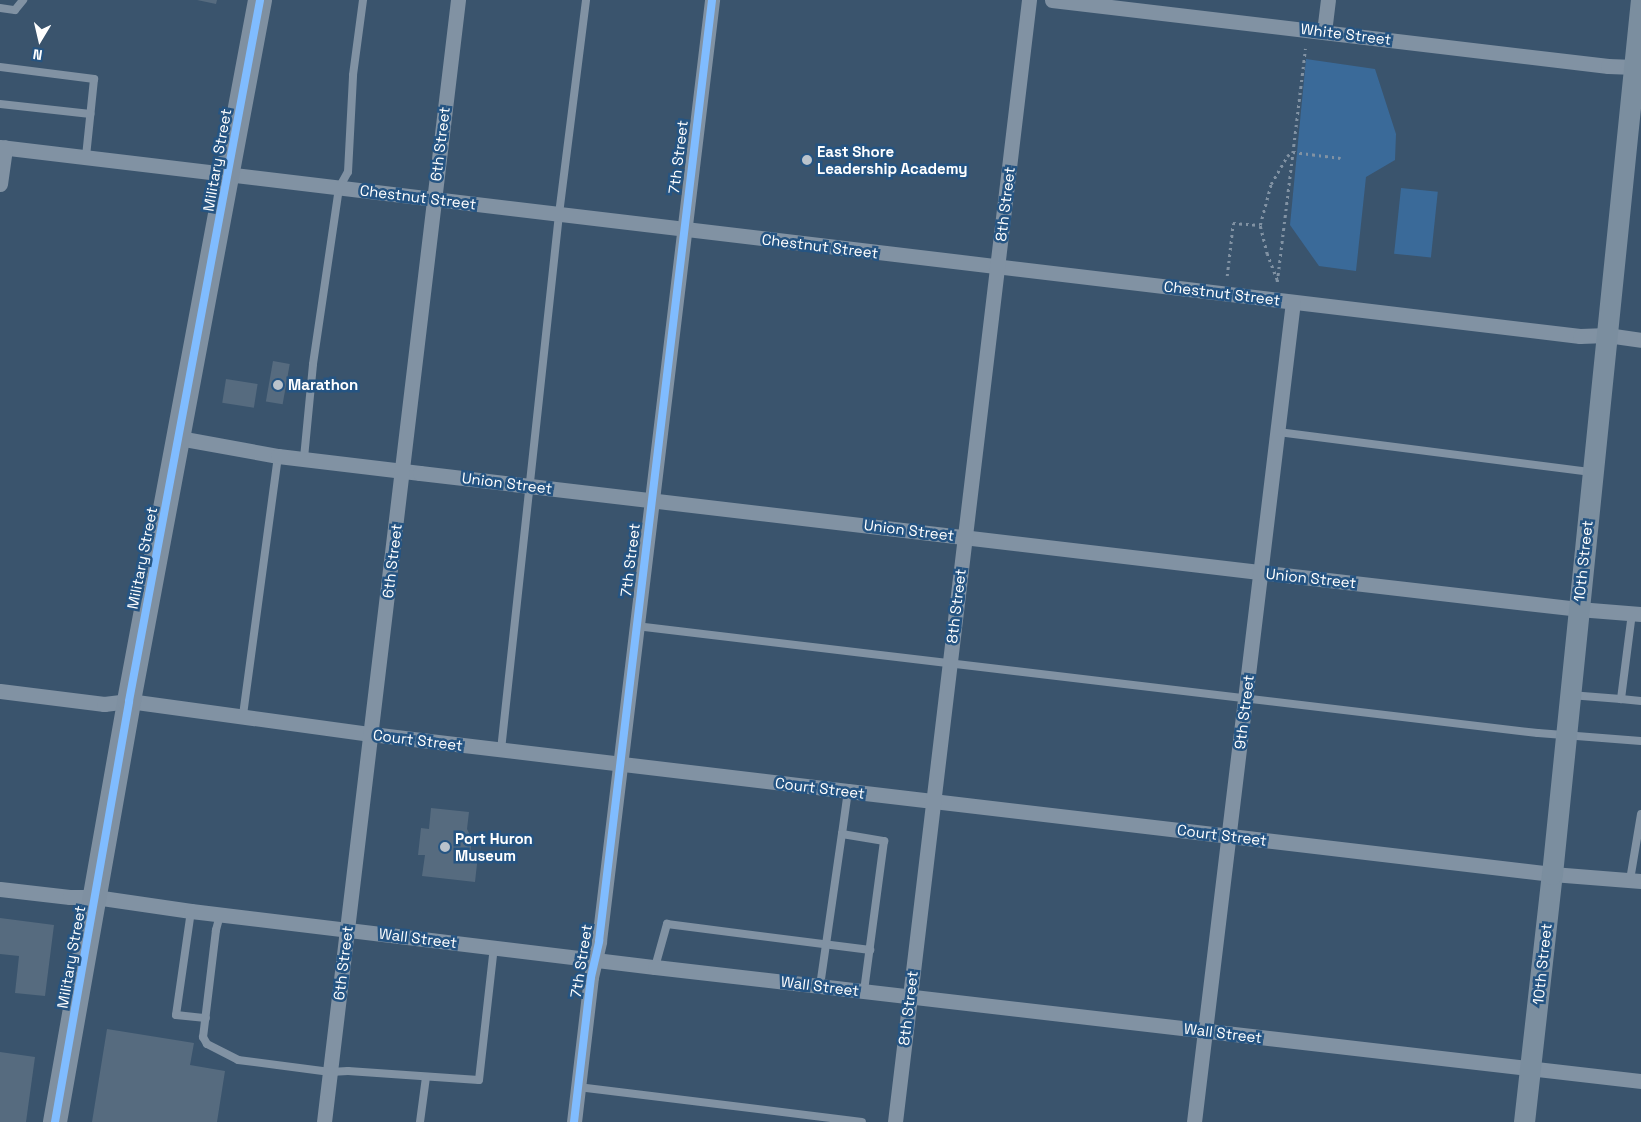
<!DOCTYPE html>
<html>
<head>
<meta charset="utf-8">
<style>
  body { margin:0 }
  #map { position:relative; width:1641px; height:1122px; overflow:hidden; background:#3a546d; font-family:"Space Grotesk",sans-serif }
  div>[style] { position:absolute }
  .green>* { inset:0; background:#3a6a99; transform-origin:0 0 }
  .building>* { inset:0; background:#566b7f; transform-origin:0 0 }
  .path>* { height:2.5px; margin-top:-1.25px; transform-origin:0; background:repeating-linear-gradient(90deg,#8192a3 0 2.5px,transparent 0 6.5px) }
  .lane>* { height:8px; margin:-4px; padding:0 4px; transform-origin:4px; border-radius:4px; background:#8192a3 }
  .street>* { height:15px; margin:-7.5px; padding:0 7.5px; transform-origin:7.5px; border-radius:7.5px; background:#8192a3 }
  .secondary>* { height:21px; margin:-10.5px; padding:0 10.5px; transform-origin:10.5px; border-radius:10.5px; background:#7b8e9f }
  .primary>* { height:24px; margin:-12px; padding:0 12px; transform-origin:12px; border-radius:12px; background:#7f90a1 }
  .cycleway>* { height:8px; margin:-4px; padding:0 4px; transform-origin:4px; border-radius:4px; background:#80bcff }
  .dots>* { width:14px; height:14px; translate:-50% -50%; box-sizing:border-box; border:2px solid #255482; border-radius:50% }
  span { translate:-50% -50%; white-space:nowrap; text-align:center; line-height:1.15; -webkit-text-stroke:5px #255482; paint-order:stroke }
  .street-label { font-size:15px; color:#fff }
  .poi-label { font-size:15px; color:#fff; font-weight:700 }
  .left { translate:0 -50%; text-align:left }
  .north { position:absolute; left:15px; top:15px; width:50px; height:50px; -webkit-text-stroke:4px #255482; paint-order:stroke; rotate:189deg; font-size:14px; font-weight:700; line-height:20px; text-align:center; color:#fff }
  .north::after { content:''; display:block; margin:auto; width:18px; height:22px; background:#fff; clip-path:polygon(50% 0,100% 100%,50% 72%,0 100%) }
</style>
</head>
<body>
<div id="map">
  <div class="green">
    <i style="clip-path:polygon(1306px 59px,1375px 69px,1396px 134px,1395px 160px,1366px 177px,1356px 271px,1319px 266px,1290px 225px)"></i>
    <i style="left:1401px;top:188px;width:37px;height:66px;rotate:6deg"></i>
  </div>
  <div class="building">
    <i style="clip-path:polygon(197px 0,217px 0,216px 4px)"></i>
    <i style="left:273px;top:361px;width:17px;height:41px;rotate:10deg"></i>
    <i style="left:226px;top:379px;width:32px;height:24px;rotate:9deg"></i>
    <i style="clip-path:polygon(431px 808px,469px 812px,467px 829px,472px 839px,470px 854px,478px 855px,475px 882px,422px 876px,425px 855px,418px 855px,421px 828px,429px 829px)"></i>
    <i style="clip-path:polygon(0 918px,54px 925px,45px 996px,15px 993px,19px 956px,0 954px)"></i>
    <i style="clip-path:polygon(107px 1029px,194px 1043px,190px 1065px,225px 1071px,217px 1122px,92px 1122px)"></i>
    <i style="clip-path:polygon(0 1052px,35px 1057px,26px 1122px,0 1122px)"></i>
  </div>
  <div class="path">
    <i style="left:1227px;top:276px;width:53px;rotate:-83.5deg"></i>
    <i style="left:1233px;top:223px;width:27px;rotate:4deg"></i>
    <i style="left:1277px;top:280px;width:28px;rotate:-111deg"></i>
    <i style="left:1267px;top:254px;width:30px;rotate:-104deg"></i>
    <i style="left:1260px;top:225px;width:42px;rotate:-75deg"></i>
    <i style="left:1271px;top:184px;width:32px;rotate:-60deg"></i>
    <i style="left:1287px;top:156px;width:7px;rotate:-34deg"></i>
    <i style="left:1293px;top:152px;width:48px;rotate:7.1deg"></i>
    <i style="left:1277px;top:282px;width:235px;rotate:-83.1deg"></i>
  </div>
  <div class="lane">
    <i style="left:0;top:8px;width:15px;rotate:8deg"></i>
    <i style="left:15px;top:10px;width:13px;rotate:-51deg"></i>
    <i style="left:0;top:67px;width:95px;rotate:7.3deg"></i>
    <i style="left:94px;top:79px;width:78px;rotate:95.9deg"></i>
    <i style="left:0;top:104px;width:91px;rotate:6.3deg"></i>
    <i style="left:1278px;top:432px;width:316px;rotate:7.3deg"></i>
    <i style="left:304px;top:458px;width:94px;rotate:-84.5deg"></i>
    <i style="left:313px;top:364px;width:178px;rotate:-81.6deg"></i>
    <i style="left:339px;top:188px;width:18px;rotate:-61deg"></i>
    <i style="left:348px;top:172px;width:97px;rotate:-87deg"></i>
    <i style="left:353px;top:75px;width:76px;rotate:-82.4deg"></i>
    <i style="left:1632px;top:613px;width:87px;rotate:97.3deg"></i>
    <i style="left:1621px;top:699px;width:20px;rotate:6deg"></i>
    <i style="left:636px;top:626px;width:908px;rotate:6.77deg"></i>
    <i style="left:1538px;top:733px;width:103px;rotate:4.4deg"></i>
    <i style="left:1570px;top:695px;width:51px;rotate:4.5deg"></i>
    <i style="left:243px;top:715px;width:261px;rotate:-82.3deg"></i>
    <i style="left:501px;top:750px;width:539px;rotate:-83.82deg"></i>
    <i style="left:559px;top:214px;width:216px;rotate:-82.8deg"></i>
    <i style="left:842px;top:834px;width:43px;rotate:-82.1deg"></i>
    <i style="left:1630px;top:880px;width:67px;rotate:-80.5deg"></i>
    <i style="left:191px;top:911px;width:105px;rotate:98.2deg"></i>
    <i style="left:176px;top:1015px;width:30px;rotate:6deg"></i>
    <i style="left:220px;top:915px;width:16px;rotate:105deg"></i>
    <i style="left:216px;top:930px;width:108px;rotate:96.9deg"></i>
    <i style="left:203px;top:1037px;width:8px;rotate:60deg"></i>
    <i style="left:207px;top:1044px;width:35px;rotate:27deg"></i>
    <i style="left:238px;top:1060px;width:93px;rotate:7.4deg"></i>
    <i style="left:330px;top:1072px;width:18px;rotate:-3deg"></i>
    <i style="left:348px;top:1071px;width:131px;rotate:3.9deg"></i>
    <i style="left:479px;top:1080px;width:134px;rotate:-83.6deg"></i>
    <i style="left:655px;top:967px;width:45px;rotate:-74.4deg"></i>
    <i style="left:667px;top:924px;width:205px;rotate:7.3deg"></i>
    <i style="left:820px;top:986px;width:154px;rotate:-81.8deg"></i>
    <i style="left:842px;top:834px;width:43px;rotate:9.5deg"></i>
    <i style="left:884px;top:841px;width:151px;rotate:97.6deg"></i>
    <i style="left:578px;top:1087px;width:286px;rotate:7deg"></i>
    <i style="left:420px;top:1122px;width:45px;rotate:-82.4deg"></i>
  </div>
  <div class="street">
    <i style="left:1052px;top:0;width:560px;rotate:6.77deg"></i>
    <i style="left:1608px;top:66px;width:33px;rotate:2deg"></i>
    <i style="left:1324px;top:32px;width:32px;rotate:-83deg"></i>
    <i style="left:0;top:147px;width:1591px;rotate:6.82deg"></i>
    <i style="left:1580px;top:336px;width:27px;rotate:-2deg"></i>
    <i style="left:1607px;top:335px;width:34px;rotate:8deg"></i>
    <i style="left:0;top:184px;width:37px;rotate:-82deg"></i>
    <i style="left:179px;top:438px;width:101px;rotate:10.3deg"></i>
    <i style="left:278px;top:456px;width:143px;rotate:6.8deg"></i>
    <i style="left:420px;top:473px;width:845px;rotate:6.73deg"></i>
    <i style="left:1259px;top:572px;width:321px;rotate:6.6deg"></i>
    <i style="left:1578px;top:609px;width:63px;rotate:4.5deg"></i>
    <i style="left:0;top:691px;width:105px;rotate:7.1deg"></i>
    <i style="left:104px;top:704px;width:25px;rotate:-7deg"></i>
    <i style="left:129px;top:701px;width:244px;rotate:7.8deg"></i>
    <i style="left:371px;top:734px;width:480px;rotate:6.8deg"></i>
    <i style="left:848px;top:791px;width:709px;rotate:6.72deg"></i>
    <i style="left:1552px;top:874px;width:89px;rotate:4.5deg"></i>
    <i style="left:0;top:889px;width:70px;rotate:6.5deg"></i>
    <i style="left:70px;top:897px;width:25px"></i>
    <i style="left:95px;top:897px;width:97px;rotate:8.3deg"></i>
    <i style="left:191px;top:911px;width:467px;rotate:6.9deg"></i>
    <i style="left:655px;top:967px;width:993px;rotate:6.6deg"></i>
    <i style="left:324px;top:1122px;width:1130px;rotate:-83.19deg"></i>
    <i style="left:574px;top:1122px;width:146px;rotate:-83.3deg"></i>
    <i style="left:591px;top:977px;width:37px;rotate:-77deg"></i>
    <i style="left:599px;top:941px;width:948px;rotate:-83.15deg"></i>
    <i style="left:895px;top:1122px;width:1130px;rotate:-83.19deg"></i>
    <i style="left:1194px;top:1122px;width:826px;rotate:-83.12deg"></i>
  </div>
  <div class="secondary">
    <i style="left:1524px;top:1122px;width:250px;rotate:-83.6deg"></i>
    <i style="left:1552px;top:874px;width:879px;rotate:-84.19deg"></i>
  </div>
  <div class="primary">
    <i style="left:55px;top:1122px;width:427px;rotate:-80deg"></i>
    <i style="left:129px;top:701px;width:713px;rotate:-79.41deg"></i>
  </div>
  <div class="cycleway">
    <i style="left:55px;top:1122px;width:427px;rotate:-80deg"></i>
    <i style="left:129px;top:701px;width:713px;rotate:-79.41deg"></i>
    <i style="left:574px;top:1122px;width:146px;rotate:-83.3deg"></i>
    <i style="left:591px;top:977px;width:37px;rotate:-77deg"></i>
    <i style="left:599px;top:941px;width:948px;rotate:-83.15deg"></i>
  </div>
  <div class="dots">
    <i style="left:807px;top:160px;background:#bac3cc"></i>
    <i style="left:278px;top:385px;background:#bac3cc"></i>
    <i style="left:445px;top:847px;background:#bac3cc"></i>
  </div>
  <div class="street-label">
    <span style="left:1346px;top:34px;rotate:7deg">White Street</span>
    <span style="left:440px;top:144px;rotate:-83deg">6th Street</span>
    <span style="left:678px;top:157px;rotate:-83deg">7th Street</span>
    <span style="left:217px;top:160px;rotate:-80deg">Military Street</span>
    <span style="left:418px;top:197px;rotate:7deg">Chestnut Street</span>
    <span style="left:1005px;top:204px;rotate:-83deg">8th Street</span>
    <span style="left:820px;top:246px;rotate:7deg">Chestnut Street</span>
    <span style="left:1222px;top:293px;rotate:7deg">Chestnut Street</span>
    <span style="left:507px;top:483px;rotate:7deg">Union Street</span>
    <span style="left:909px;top:530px;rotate:7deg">Union Street</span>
    <span style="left:142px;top:558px;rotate:-79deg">Military Street</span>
    <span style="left:630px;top:560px;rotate:-83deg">7th Street</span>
    <span style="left:392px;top:561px;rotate:-83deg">6th Street</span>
    <span style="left:1583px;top:561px;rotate:-84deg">10th Street</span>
    <span style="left:1311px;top:578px;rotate:6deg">Union Street</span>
    <span style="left:956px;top:606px;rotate:-83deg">8th Street</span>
    <span style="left:1244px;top:712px;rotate:-83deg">9th Street</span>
    <span style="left:418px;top:740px;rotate:7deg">Court Street</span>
    <span style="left:820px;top:788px;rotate:7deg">Court Street</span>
    <span style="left:1222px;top:835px;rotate:7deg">Court Street</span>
    <span style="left:418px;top:938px;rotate:7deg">Wall Street</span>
    <span style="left:71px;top:957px;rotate:-80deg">Military Street</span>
    <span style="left:581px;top:961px;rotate:-81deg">7th Street</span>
    <span style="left:343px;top:963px;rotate:-83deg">6th Street</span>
    <span style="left:1542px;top:964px;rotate:-84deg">10th Street</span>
    <span style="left:820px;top:986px;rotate:7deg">Wall Street</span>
    <span style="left:908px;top:1008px;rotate:-83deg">8th Street</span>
    <span style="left:1223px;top:1033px;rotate:7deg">Wall Street</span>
  </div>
  <div class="poi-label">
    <span class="left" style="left:817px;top:160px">East Shore<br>Leadership Academy</span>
    <span class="left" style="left:288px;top:385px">Marathon</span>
    <span class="left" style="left:455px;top:847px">Port Huron<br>Museum</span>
  </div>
  <div class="north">N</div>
</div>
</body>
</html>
